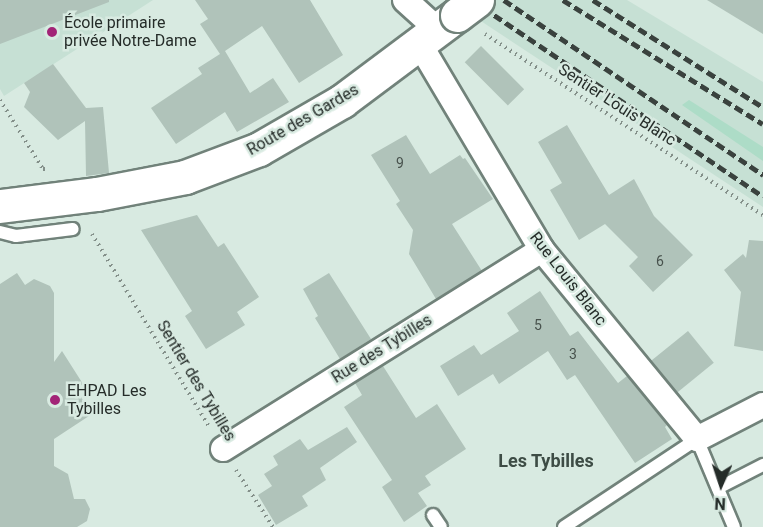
<!DOCTYPE html>
<html>
<head>
<meta charset="utf-8">
<style>
  body { margin:0 }
  #map { position:relative; width:763px; height:527px; overflow:hidden; background:#d8eae1; font-family:Roboto,sans-serif }
  div>[style] { position:absolute }
  .built>* { inset:0; background:#c6e0d4 }
  .green>* { inset:0; background:#addcc7 }
  .building>* { inset:0; background:#b0c3ba; transform-origin:0 0 }
  .path>* { height:4px; margin-top:-2px; transform-origin:0; background:repeating-linear-gradient(90deg,#838f89 0 1.5px,transparent 0 6px) }
  .roads { filter:drop-shadow(2px 0 #71827a) drop-shadow(-2px 0 #71827a) drop-shadow(0 2px #71827a) drop-shadow(0 -2px #71827a) }
  .service>* { height:12px; margin:-6px; padding:0 6px; transform-origin:6px; border-radius:6px; background:#fff }
  .minor>* { height:24px; margin:-12px; padding:0 12px; transform-origin:12px; border-radius:12px; background:#fff }
  .secondary>* { height:33px; margin:-16.5px; padding:0 16.5px; transform-origin:16.5px; border-radius:16.5px; background:#fff }
  .rail>* { height:4.5px; margin-top:-2.25px; transform-origin:0; background:repeating-linear-gradient(90deg,#3a423e 0 9px,transparent 0 13.5px) }
  .bridges { filter:drop-shadow(2px 0 #71827a) drop-shadow(-2px 0 #71827a) drop-shadow(0 2px #71827a) drop-shadow(0 -2px #71827a) }
  .secondary-bridge>* { height:33px; margin:-16.5px; padding:0 16.5px; transform-origin:16.5px; border-radius:16.5px; background:#fff }
  .dots>* { width:16px; height:16px; translate:-50% -50%; box-sizing:border-box; border:3px solid #d8eae1; border-radius:50% }
  span { translate:-50% -50%; white-space:nowrap; text-align:center; line-height:1.15; -webkit-text-stroke:5px #d8eae1; paint-order:stroke }
  .number-label { font-size:14px; color:#48524d }
  .number-label span { -webkit-text-stroke-width:0 }
  .poi-label { font-size:16px; color:#252c29 }
  .left { translate:0 -50%; text-align:left }
  .street-label { font-size:16px; color:#252c29 }
  .neighbourhood-label { font-size:18px; color:#3d4c45; font-weight:700 }
  .north { position:absolute; left:691px; top:455px; width:60px; height:60px; -webkit-text-stroke:4px #d8eae1; paint-order:stroke; rotate:183deg; font-size:16px; font-weight:700; line-height:24px; text-align:center; color:#252c29 }
  .north::after { content:''; display:block; margin:auto; width:21px; height:27px; background:#252c29; clip-path:polygon(50% 0,100% 100%,50% 72%,0 100%) }
</style>
</head>
<body>
<div id="map">
  <div class="built">
    <i style="clip-path:polygon(0 0,153px 0,4px 96px,0 89px)"></i>
    <i style="clip-path:polygon(449px 0,627px 0,763px 82px,763px 207px)"></i>
  </div>
  <div class="green">
    <i style="clip-path:polygon(689px 100px,763px 147px,763px 161px,682px 105px)"></i>
  </div>
  <div class="building">
    <i style="clip-path:polygon(0 0,109px 0,109px 2px,0 44px)"></i>
    <i style="clip-path:polygon(195px 0,310px 0,343px 55px,299px 83px,262px 26px,225px 51px,250px 93px,273px 78px,289px 102px,237px 132px,225px 112px,176px 144px,151px 108px,202px 74px,198px 68px,220px 54px,200px 24px,208px 19px)"></i>
    <i style="clip-path:polygon(707px 0,763px 0,763px 34px)"></i>
    <i style="left:481px;top:46px;width:61px;height:23px;rotate:45deg"></i>
    <i style="clip-path:polygon(53px 64px,86px 108px,103px 107px,109px 173px,86px 176px,85px 121px,58px 140px,24px 107px,30px 92px,24px 83px)"></i>
    <i style="clip-path:polygon(567px 125px,609px 195px,634px 179px,654px 216px,693px 255px,653px 292px,629px 266px,638px 257px,605px 224px,579px 240px,550px 190px,562px 183px,538px 142px)"></i>
    <i style="clip-path:polygon(406px 135px,430px 174px,460px 155px,463px 159px,465px 158px,493px 199px,452px 224px,482px 271px,436px 299px,409px 254px,413px 230px,396px 204px,400px 201px,371px 155px)"></i>
    <i style="clip-path:polygon(197px 215px,218px 247px,224px 243px,259px 297px,237px 312px,245px 325px,206px 349px,185px 316px,192px 311px,141px 230px)"></i>
    <i style="clip-path:polygon(749px 240px,763px 241px,763px 351px,734px 346px,741px 292px,724px 270px,743px 254px,746px 258px)"></i>
    <i style="clip-path:polygon(17px 273px,25px 285px,34px 279px,50px 286px,54px 293px,54px 362px,62px 351px,83px 384px,76px 389px,92px 414px,54px 439px,54px 466px,68px 474px,74px 499px,85px 499px,90px 509px,87px 521px,77px 527px,0 527px,0 284px)"></i>
    <i style="clip-path:polygon(329px 273px,371px 339px,340px 359px,315px 318px,318px 316px,303px 289px)"></i>
    <i style="clip-path:polygon(540px 291px,570px 336px,578px 331px,618px 383px,627px 376px,667px 425px,665px 427px,672px 439px,635px 463px,575px 375px,567px 380px,548px 351px,499px 384px,493px 374px,458px 396px,440px 366px,474px 345px,481px 355px,519px 331px,507px 313px)"></i>
    <i style="left:688px;top:331px;width:41px;height:47px;rotate:51deg"></i>
    <i style="clip-path:polygon(383px 366px,416px 418px,437px 404px,466px 449px,425px 476px,431px 485px,418px 493px,427px 506px,404px 522px,382px 487px,392px 480px,344px 407px,362px 395px,355px 383px)"></i>
    <i style="clip-path:polygon(347px 427px,357px 442px,320px 468px,326px 480px,302px 496px,308px 506px,276px 525px,258px 495px,272px 486px,264px 474px,278px 465px,273px 456px,300px 439px,308px 450px)"></i>
  </div>
  <div class="path">
    <i style="left:485px;top:34px;width:332px;rotate:33.1deg"></i>
    <i style="left:0;top:100px;width:81px;rotate:58.1deg"></i>
    <i style="left:43px;top:169px;width:2px"></i>
    <i style="left:92px;top:234px;width:227px;rotate:58.7deg"></i>
    <i style="left:236px;top:470px;width:68px;rotate:57deg"></i>
  </div>
  <div class="roads">
    <div class="service">
      <i style="left:0;top:232px;width:16px;rotate:14deg"></i>
      <i style="left:16px;top:236px;width:57px;rotate:-7deg"></i>
      <i style="left:718px;top:488px;width:51px;rotate:-27.1deg"></i>
      <i style="left:433px;top:515px;width:14px;rotate:56deg"></i>
      <i style="left:564px;top:527px;width:159px;rotate:-33.5deg"></i>
      <i style="left:697px;top:439px;width:95px;rotate:67.2deg"></i>
    </div>
    <div class="minor">
      <i style="left:405px;top:0;width:43px;rotate:42.2deg"></i>
      <i style="left:419px;top:43px;width:241px;rotate:59.3deg"></i>
      <i style="left:542px;top:250px;width:244px;rotate:50.6deg"></i>
      <i style="left:697px;top:439px;width:74px;rotate:-27.3deg"></i>
      <i style="left:223px;top:449px;width:376px;rotate:-32deg"></i>
    </div>
    <div class="secondary">
      <i style="left:0;top:206px;width:98px;rotate:-7.1deg"></i>
      <i style="left:97px;top:194px;width:90px;rotate:-10.9deg"></i>
      <i style="left:185px;top:177px;width:79px;rotate:-20.7deg"></i>
      <i style="left:259px;top:149px;width:96px;rotate:-30deg"></i>
      <i style="left:342px;top:101px;width:144px;rotate:-36.8deg"></i>
    </div>
  </div>
  <div class="rail">
    <i style="left:472px;top:0;width:351px;rotate:34deg"></i>
    <i style="left:504px;top:0;width:313px;rotate:34deg"></i>
    <i style="left:563px;top:0;width:235px;rotate:31.8deg"></i>
    <i style="left:593px;top:0;width:201px;rotate:32.2deg"></i>
  </div>
  <div class="bridges">
    <div class="secondary-bridge">
      <i style="left:457px;top:15px;width:25px;rotate:-37deg"></i>
    </div>
  </div>
  <div class="dots">
    <i style="left:52px;top:32px;background:#a22477"></i>
    <i style="left:55px;top:400px;background:#a22477"></i>
  </div>
  <div class="number-label">
    <span style="left:400px;top:163px">9</span>
    <span style="left:660px;top:261px">6</span>
    <span style="left:538px;top:325px">5</span>
    <span style="left:573px;top:354px">3</span>
  </div>
  <div class="poi-label">
    <span class="left" style="left:64px;top:32px">École primaire<br>privée Notre-Dame</span>
    <span class="left" style="left:67px;top:400px">EHPAD Les<br>Tybilles</span>
  </div>
  <div class="street-label">
    <span style="left:617px;top:105px;rotate:33deg">Sentier Louis Blanc</span>
    <span style="left:303px;top:120px;rotate:-30deg">Route des Gardes</span>
    <span style="left:568px;top:279px;rotate:52deg">Rue Louis Blanc</span>
    <span style="left:382px;top:349px;rotate:-32deg">Rue des Tybilles</span>
    <span style="left:196px;top:381px;rotate:59deg">Sentier des Tybilles</span>
  </div>
  <div class="neighbourhood-label">
    <span style="left:546px;top:461px">Les Tybilles</span>
  </div>
  <div class="north">N</div>
</div>
</body>
</html>
